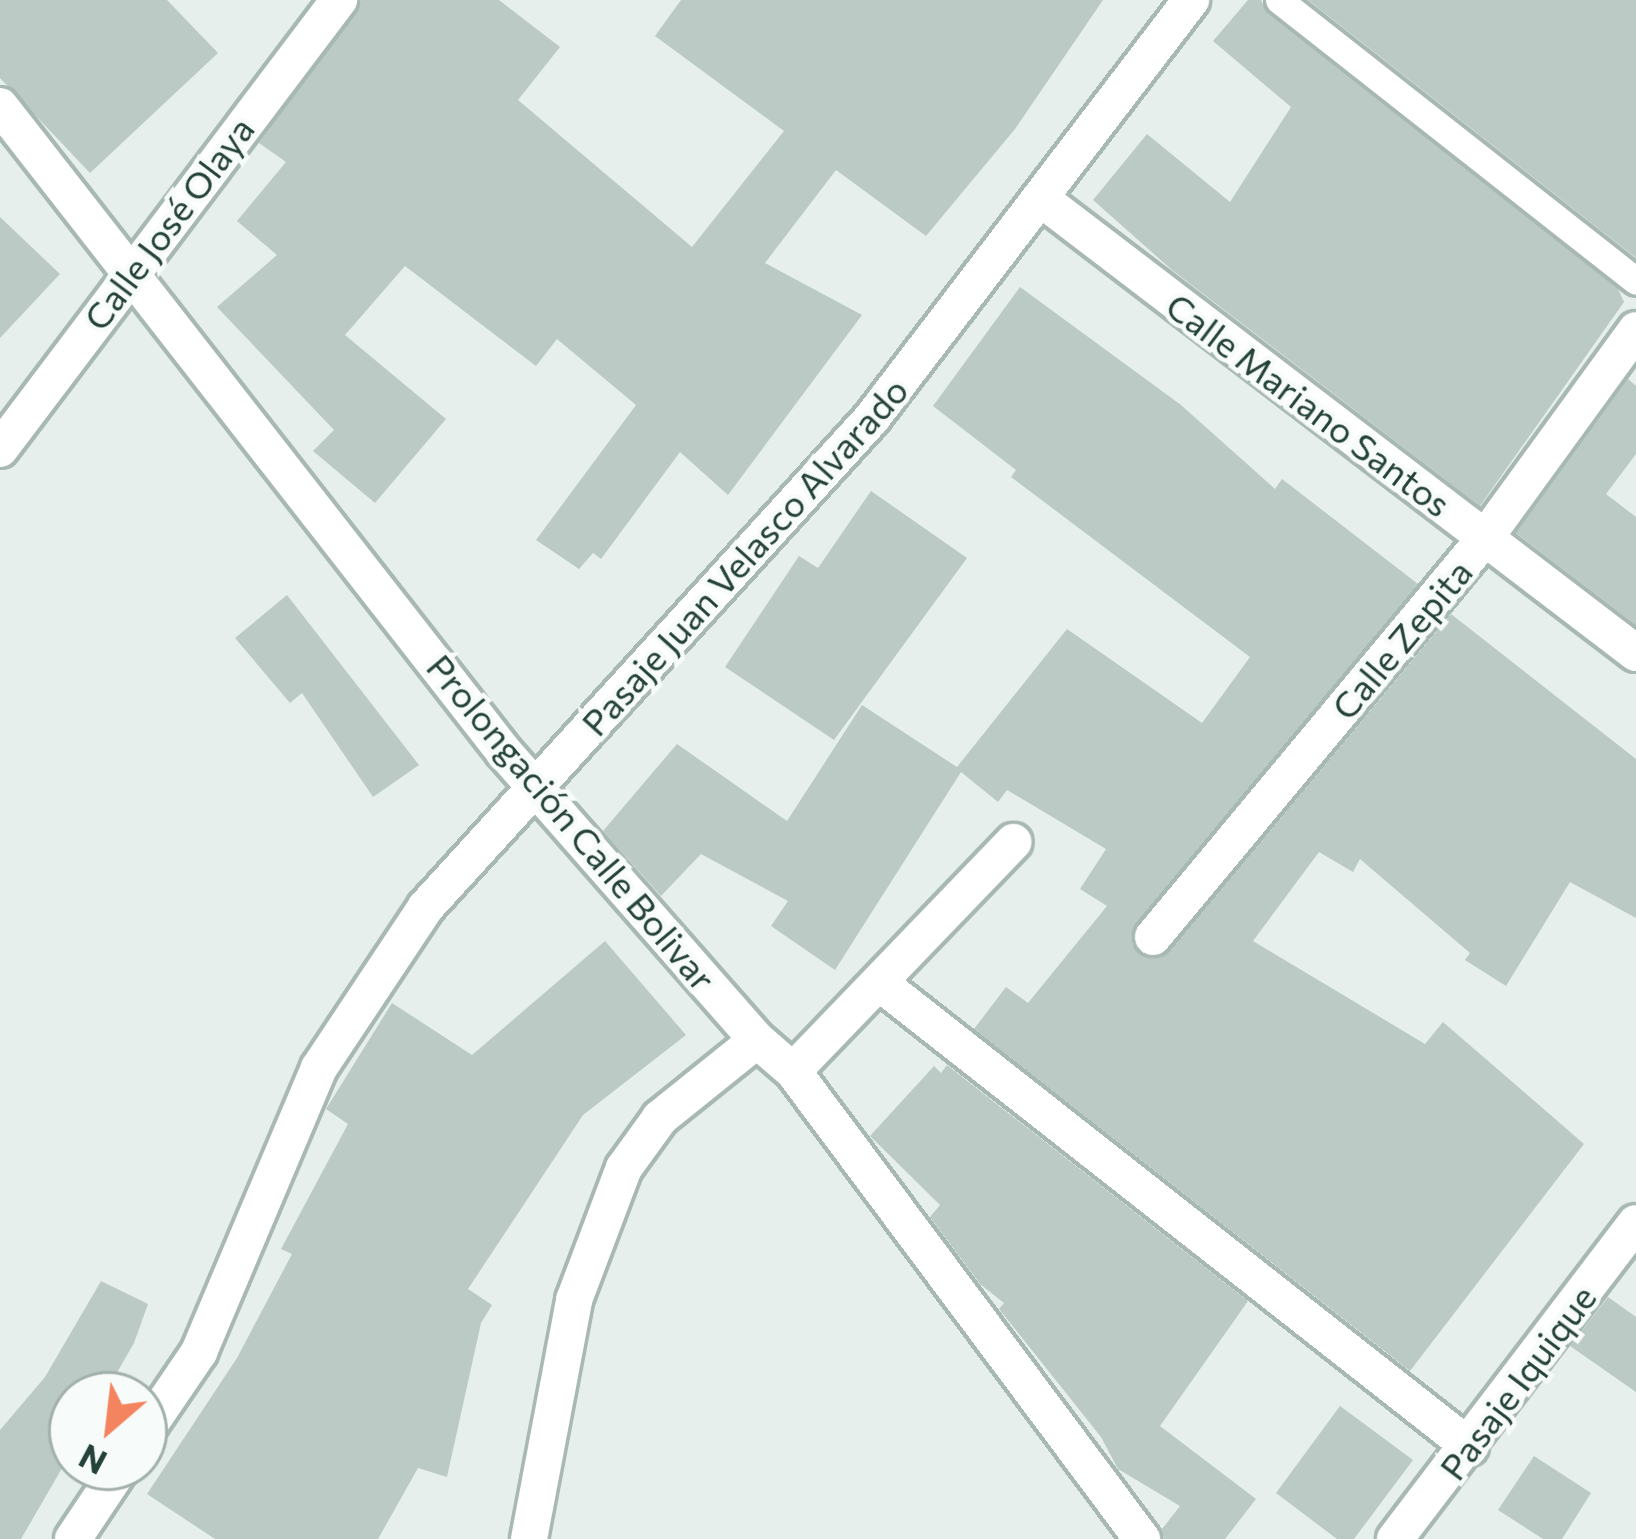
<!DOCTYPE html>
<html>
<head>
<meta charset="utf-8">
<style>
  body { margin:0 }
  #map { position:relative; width:1636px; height:1539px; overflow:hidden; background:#e6efeb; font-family:Commissioner,sans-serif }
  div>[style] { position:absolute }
  .building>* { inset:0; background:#bbcac4 }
  .roads { filter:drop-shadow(3px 0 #a8b8b2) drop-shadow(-3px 0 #a8b8b2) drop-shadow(0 3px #a8b8b2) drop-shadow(0 -3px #a8b8b2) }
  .lane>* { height:27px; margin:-13.5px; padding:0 13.5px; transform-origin:13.5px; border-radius:13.5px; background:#fff }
  .street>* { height:36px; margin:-18px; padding:0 18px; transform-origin:18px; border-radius:18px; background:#fff }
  span { translate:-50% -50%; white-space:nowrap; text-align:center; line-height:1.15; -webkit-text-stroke:9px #f7fbf9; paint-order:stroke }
  .street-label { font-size:36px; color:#24423a }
  .north { position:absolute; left:48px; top:1371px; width:120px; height:120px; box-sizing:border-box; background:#f7fbf9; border:3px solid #a3b1ad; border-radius:50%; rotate:208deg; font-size:33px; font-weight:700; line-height:48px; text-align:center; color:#24423a }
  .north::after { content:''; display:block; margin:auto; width:42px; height:54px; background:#f4845f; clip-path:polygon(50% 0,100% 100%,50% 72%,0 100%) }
</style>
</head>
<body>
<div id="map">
  <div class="building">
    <i style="clip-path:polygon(0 0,167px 0,218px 53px,90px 173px,0 78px)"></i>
    <i style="clip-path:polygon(361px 0,499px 0,560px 47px,518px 100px,692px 247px,784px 131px,655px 36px,681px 0,1103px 0,1015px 129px,926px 236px,836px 170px,765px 263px,862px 315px,728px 495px,680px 452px,601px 559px,593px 553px,579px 569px,536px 540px,636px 405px,557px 339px,536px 366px,405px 266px,345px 335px,446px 419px,375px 503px,313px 451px,334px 430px,217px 307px,277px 255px,237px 221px,286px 162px,259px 143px)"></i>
    <i style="clip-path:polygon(1248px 0,1261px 0,1268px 14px,1618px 289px,1624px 302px,1480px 506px,1172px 270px,1093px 200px,1147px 134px,1230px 202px,1291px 107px,1213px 41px)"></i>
    <i style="clip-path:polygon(1308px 0,1636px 0,1636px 258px)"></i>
    <i style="clip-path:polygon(0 217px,60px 274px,0 338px)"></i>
    <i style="clip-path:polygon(1020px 287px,1181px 405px,1275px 489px,1282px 479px,1418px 584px,1136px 923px,1132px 944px,1140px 955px,1170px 951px,1451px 614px,1636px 759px,1636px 918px,1570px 882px,1506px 986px,1465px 960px,1470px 953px,1360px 859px,1353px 872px,1319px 852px,1253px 941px,1425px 1044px,1443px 1022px,1584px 1144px,1410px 1371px,974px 1029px,1006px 987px,1028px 1003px,1107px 906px,1080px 889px,1106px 849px,1007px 790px,998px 802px,961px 772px,835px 970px,771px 926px,788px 901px,701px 854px,661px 896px,603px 831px,677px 744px,787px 821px,862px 705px,957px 767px,1067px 629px,1202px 723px,1250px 657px,1011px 477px,1016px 470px,933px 406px)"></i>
    <i style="clip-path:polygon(1628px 379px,1636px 386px,1636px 454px,1606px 494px,1636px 517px,1636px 625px,1516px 533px)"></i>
    <i style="clip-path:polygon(871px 491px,967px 558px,834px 740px,725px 667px,799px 556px,818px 568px)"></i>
    <i style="clip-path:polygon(287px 595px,419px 765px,373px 797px,302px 693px,290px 703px,235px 638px)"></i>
    <i style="clip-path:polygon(605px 941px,686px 1035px,583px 1115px,468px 1289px,492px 1305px,481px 1323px,447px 1477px,418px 1468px,378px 1539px,215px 1539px,147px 1494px,237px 1358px,292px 1254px,281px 1249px,348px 1124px,326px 1109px,392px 1003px,472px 1055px)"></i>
    <i style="clip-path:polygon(947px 1065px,1248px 1301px,1160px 1426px,1256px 1499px,1225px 1539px,1164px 1539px,1162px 1529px,1180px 1506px,1118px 1469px,1101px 1437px,999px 1309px,1004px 1303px,980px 1284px,930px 1217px,940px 1205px,870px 1136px,934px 1066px,941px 1073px)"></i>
    <i style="clip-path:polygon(101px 1281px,148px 1304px,134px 1343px,104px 1395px,72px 1395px,72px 1451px,21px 1539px,0 1539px,0 1430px,45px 1377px)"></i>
    <i style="clip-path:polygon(1608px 1297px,1636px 1317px,1636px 1392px,1570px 1346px)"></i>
    <i style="clip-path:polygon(1340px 1406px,1413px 1460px,1354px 1539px,1337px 1539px,1276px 1493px)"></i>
    <i style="clip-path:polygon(1534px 1456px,1591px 1493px,1562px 1539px,1543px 1539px,1498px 1510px)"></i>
  </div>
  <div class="roads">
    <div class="lane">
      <i style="left:1279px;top:0;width:454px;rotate:38.2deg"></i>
    </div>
    <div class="street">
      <i style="left:0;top:106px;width:819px;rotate:52.04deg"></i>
      <i style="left:504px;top:752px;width:383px;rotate:48.7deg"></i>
      <i style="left:757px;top:1040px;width:48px;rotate:40.7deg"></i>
      <i style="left:793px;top:1071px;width:584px;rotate:53.29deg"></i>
      <i style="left:1040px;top:198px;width:750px;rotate:37.36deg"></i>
      <i style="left:0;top:449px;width:563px;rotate:-52.95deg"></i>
      <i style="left:1153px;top:937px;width:519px;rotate:-50.24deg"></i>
      <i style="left:1485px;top:538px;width:257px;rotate:-54deg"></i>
      <i style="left:881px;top:984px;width:749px;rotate:38.17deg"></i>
      <i style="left:793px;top:1071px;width:318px;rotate:-46.1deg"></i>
      <i style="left:144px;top:1433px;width:98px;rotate:-55.8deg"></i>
      <i style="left:199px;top:1352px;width:308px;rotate:-67.1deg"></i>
      <i style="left:319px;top:1068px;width:193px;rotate:-56.4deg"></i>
      <i style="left:426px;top:907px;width:662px;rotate:-47.63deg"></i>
      <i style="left:872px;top:418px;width:526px;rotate:-52.65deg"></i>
      <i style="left:73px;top:1539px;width:87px;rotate:-56.3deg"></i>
      <i style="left:529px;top:1539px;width:243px;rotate:-79.3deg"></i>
      <i style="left:574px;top:1300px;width:141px;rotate:-69.3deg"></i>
      <i style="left:624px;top:1168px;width:62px;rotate:-54.2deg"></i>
      <i style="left:660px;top:1118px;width:124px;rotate:-38.8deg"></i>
      <i style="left:1395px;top:1539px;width:397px;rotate:-52.7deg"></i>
    </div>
  </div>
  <div class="street-label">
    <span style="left:168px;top:223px;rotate:-53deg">Calle José Olaya</span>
    <span style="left:1309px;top:404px;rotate:37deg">Calle Mariano Santos</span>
    <span style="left:744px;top:556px;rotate:-48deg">Pasaje Juan Velasco Alvarado</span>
    <span style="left:1401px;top:639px;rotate:-50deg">Calle Zepita</span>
    <span style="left:572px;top:822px;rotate:50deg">Prolongación Calle Bolivar</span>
    <span style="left:1517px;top:1382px;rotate:-53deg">Pasaje Iquique</span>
  </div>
  <div class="north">N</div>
</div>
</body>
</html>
